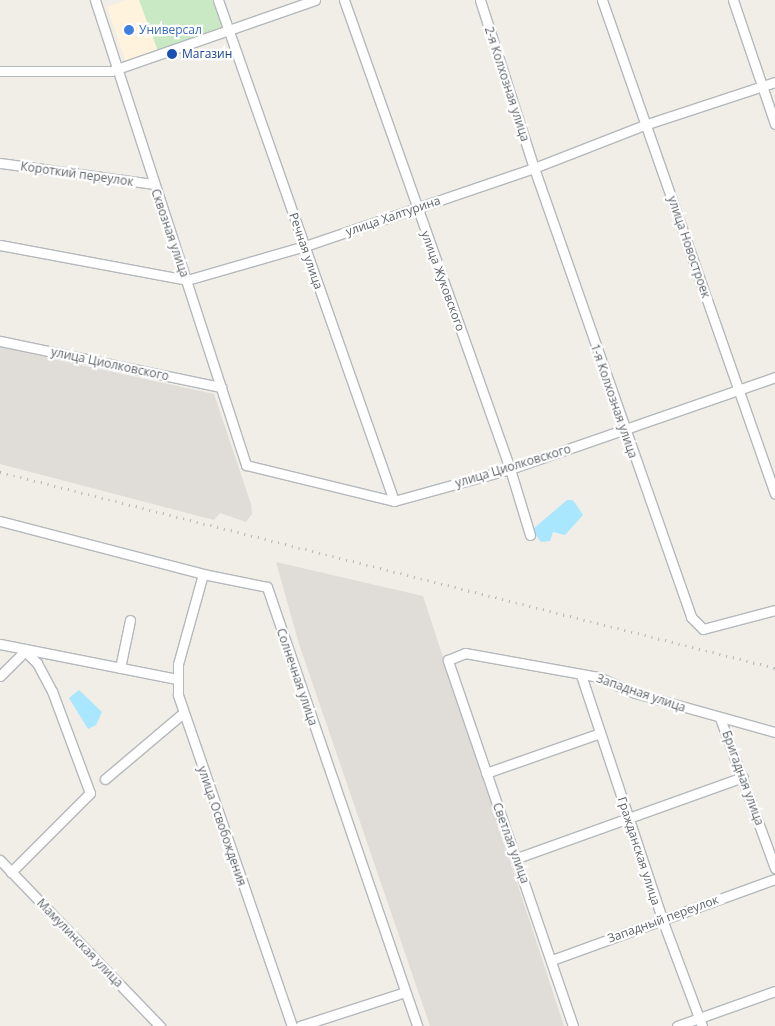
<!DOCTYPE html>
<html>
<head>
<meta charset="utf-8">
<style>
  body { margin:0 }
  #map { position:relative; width:775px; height:1026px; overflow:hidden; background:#f1ede7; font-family:"Open Sans",sans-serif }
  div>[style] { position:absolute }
  .commercial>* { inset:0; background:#fff3de }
  .industrial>* { inset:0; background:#e0ddd9 }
  .green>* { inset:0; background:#c8e9c3 }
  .water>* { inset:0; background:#a9e6ff }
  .roads { filter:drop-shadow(1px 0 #b4b9bc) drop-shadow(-1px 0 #b4b9bc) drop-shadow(0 1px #b4b9bc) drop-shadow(0 -1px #b4b9bc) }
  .street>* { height:9px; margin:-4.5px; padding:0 4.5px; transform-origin:4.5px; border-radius:4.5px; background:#fff }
  .rail>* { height:2.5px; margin-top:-1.25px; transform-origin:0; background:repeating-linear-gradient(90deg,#b4b5b6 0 1px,transparent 0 7px) }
  .dots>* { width:14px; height:14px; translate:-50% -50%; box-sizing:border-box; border:2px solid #fff; border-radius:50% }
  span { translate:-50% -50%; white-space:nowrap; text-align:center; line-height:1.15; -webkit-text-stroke:4.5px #fff; paint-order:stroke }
  .shop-label { font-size:12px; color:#366cbe }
  .left { translate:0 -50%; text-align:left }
  .transit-label { font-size:12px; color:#164399 }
  .street-label { font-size:12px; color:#5e6468 }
</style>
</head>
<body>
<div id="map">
  <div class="commercial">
    <i style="clip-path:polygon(126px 0,139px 0,158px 51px,126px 62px,107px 7px)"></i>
  </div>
  <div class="industrial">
    <i style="clip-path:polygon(0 347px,214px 394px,251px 504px,252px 514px,246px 522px,220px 513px,214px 520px,0 464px)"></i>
    <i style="clip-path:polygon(276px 562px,423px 596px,564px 1026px,430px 1026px,299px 644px)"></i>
  </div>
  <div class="green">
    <i style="clip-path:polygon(139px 0,216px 0,225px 27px,158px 51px)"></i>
  </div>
  <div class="water">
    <i style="clip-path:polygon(567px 500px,573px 500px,583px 515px,565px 535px,553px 532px,550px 541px,541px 542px,532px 530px)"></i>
    <i style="clip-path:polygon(79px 690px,102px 712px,96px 725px,88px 729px,69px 698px)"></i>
  </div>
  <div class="roads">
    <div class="street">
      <i style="left:95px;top:0;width:489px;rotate:72deg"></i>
      <i style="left:246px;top:465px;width:152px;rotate:13.7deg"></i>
      <i style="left:394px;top:501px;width:120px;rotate:-15.4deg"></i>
      <i style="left:510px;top:469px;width:281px;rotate:-19.1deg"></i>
      <i style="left:218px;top:0;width:531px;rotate:70.64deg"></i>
      <i style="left:344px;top:0;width:498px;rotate:70.5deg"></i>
      <i style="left:510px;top:469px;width:69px;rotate:73.1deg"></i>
      <i style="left:480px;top:0;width:176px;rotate:72.2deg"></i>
      <i style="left:534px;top:168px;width:476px;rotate:70.7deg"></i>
      <i style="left:691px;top:617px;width:17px;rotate:45deg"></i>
      <i style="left:703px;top:629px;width:74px;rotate:-14.8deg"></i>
      <i style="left:602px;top:0;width:523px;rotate:70.7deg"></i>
      <i style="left:733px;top:0;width:131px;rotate:71.3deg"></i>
      <i style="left:0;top:71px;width:111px"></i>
      <i style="left:111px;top:71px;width:216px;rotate:-19.2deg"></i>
      <i style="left:0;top:163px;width:155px;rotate:7.8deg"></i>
      <i style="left:0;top:245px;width:190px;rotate:10.6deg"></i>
      <i style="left:187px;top:280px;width:123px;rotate:-16.1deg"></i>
      <i style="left:305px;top:246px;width:242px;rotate:-18.8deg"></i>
      <i style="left:534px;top:168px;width:121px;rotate:-21.3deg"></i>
      <i style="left:647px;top:124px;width:135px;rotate:-18.2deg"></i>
      <i style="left:0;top:341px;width:226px;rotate:11.8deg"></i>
      <i style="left:0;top:521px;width:210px;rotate:14.6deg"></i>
      <i style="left:203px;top:574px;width:65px;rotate:11.5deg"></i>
      <i style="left:267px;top:587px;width:464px;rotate:71.1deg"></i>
      <i style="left:203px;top:574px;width:93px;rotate:105.5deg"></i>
      <i style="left:178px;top:664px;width:31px;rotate:90deg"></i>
      <i style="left:178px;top:695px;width:350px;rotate:71deg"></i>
      <i style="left:0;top:644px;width:179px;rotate:11.2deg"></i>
      <i style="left:120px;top:668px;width:49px;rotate:-78.2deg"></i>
      <i style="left:581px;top:675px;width:257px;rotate:71.6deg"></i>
      <i style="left:662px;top:919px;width:114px;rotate:69.5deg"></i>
      <i style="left:0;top:676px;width:35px;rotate:-45deg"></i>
      <i style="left:25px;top:651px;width:17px;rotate:45deg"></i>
      <i style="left:37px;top:663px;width:32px;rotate:62deg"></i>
      <i style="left:52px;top:691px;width:109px;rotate:69.6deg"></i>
      <i style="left:90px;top:793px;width:112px;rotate:135deg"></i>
      <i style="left:720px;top:718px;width:160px;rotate:69.9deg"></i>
      <i style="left:486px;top:773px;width:121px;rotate:-19.3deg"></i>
      <i style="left:105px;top:779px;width:102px;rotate:-40.2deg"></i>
      <i style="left:517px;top:858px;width:240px;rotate:-19.7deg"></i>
      <i style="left:0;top:860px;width:231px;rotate:46.1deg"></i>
      <i style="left:552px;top:960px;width:237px;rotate:-20deg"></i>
      <i style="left:300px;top:1026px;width:110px;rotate:-17.9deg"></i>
      <i style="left:573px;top:1026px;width:387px;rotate:-108.9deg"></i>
      <i style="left:448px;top:660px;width:18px;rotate:-22deg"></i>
      <i style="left:465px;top:653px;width:135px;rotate:10.2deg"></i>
      <i style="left:598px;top:677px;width:40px;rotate:23.4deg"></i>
      <i style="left:635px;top:693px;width:145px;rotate:15.6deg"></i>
      <i style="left:677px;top:1026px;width:104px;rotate:-19.7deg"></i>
    </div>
  </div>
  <div class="rail">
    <i style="left:0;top:472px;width:799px;rotate:14.19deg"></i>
  </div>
  <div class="dots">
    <i style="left:129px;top:30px;background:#3f7fe0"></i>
    <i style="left:172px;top:54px;background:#1a4fb4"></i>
  </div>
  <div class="shop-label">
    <span class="left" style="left:139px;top:30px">Универсал</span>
  </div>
  <div class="transit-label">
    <span class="left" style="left:182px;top:54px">Магазин</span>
  </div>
  <div class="street-label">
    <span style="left:507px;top:84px;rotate:72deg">2-я Колхозная улица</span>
    <span style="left:77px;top:174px;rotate:8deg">Короткий переулок</span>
    <span style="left:393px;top:216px;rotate:-19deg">улица Халтурина</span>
    <span style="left:170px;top:233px;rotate:71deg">Сквозная улица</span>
    <span style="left:689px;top:247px;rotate:71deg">улица Новостроек</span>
    <span style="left:306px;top:251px;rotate:71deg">Речная улица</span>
    <span style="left:443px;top:281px;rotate:70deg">улица Жуковского</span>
    <span style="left:110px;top:364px;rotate:12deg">улица Циолковского</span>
    <span style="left:614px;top:401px;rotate:71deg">1-я Колхозная улица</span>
    <span style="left:513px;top:466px;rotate:-17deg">улица Циолковского</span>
    <span style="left:297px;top:677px;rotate:71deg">Солнечная улица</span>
    <span style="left:641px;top:693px;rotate:19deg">Западная улица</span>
    <span style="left:743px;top:778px;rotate:70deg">Бригадная улица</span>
    <span style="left:222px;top:826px;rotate:71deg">улица Освобождения</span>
    <span style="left:511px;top:843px;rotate:70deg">Светлая улица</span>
    <span style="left:639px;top:851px;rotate:72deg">Гражданская улица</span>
    <span style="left:663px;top:919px;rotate:-20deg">Западный переулок</span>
    <span style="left:80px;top:943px;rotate:46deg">Мамулинская улица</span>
  </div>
</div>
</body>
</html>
